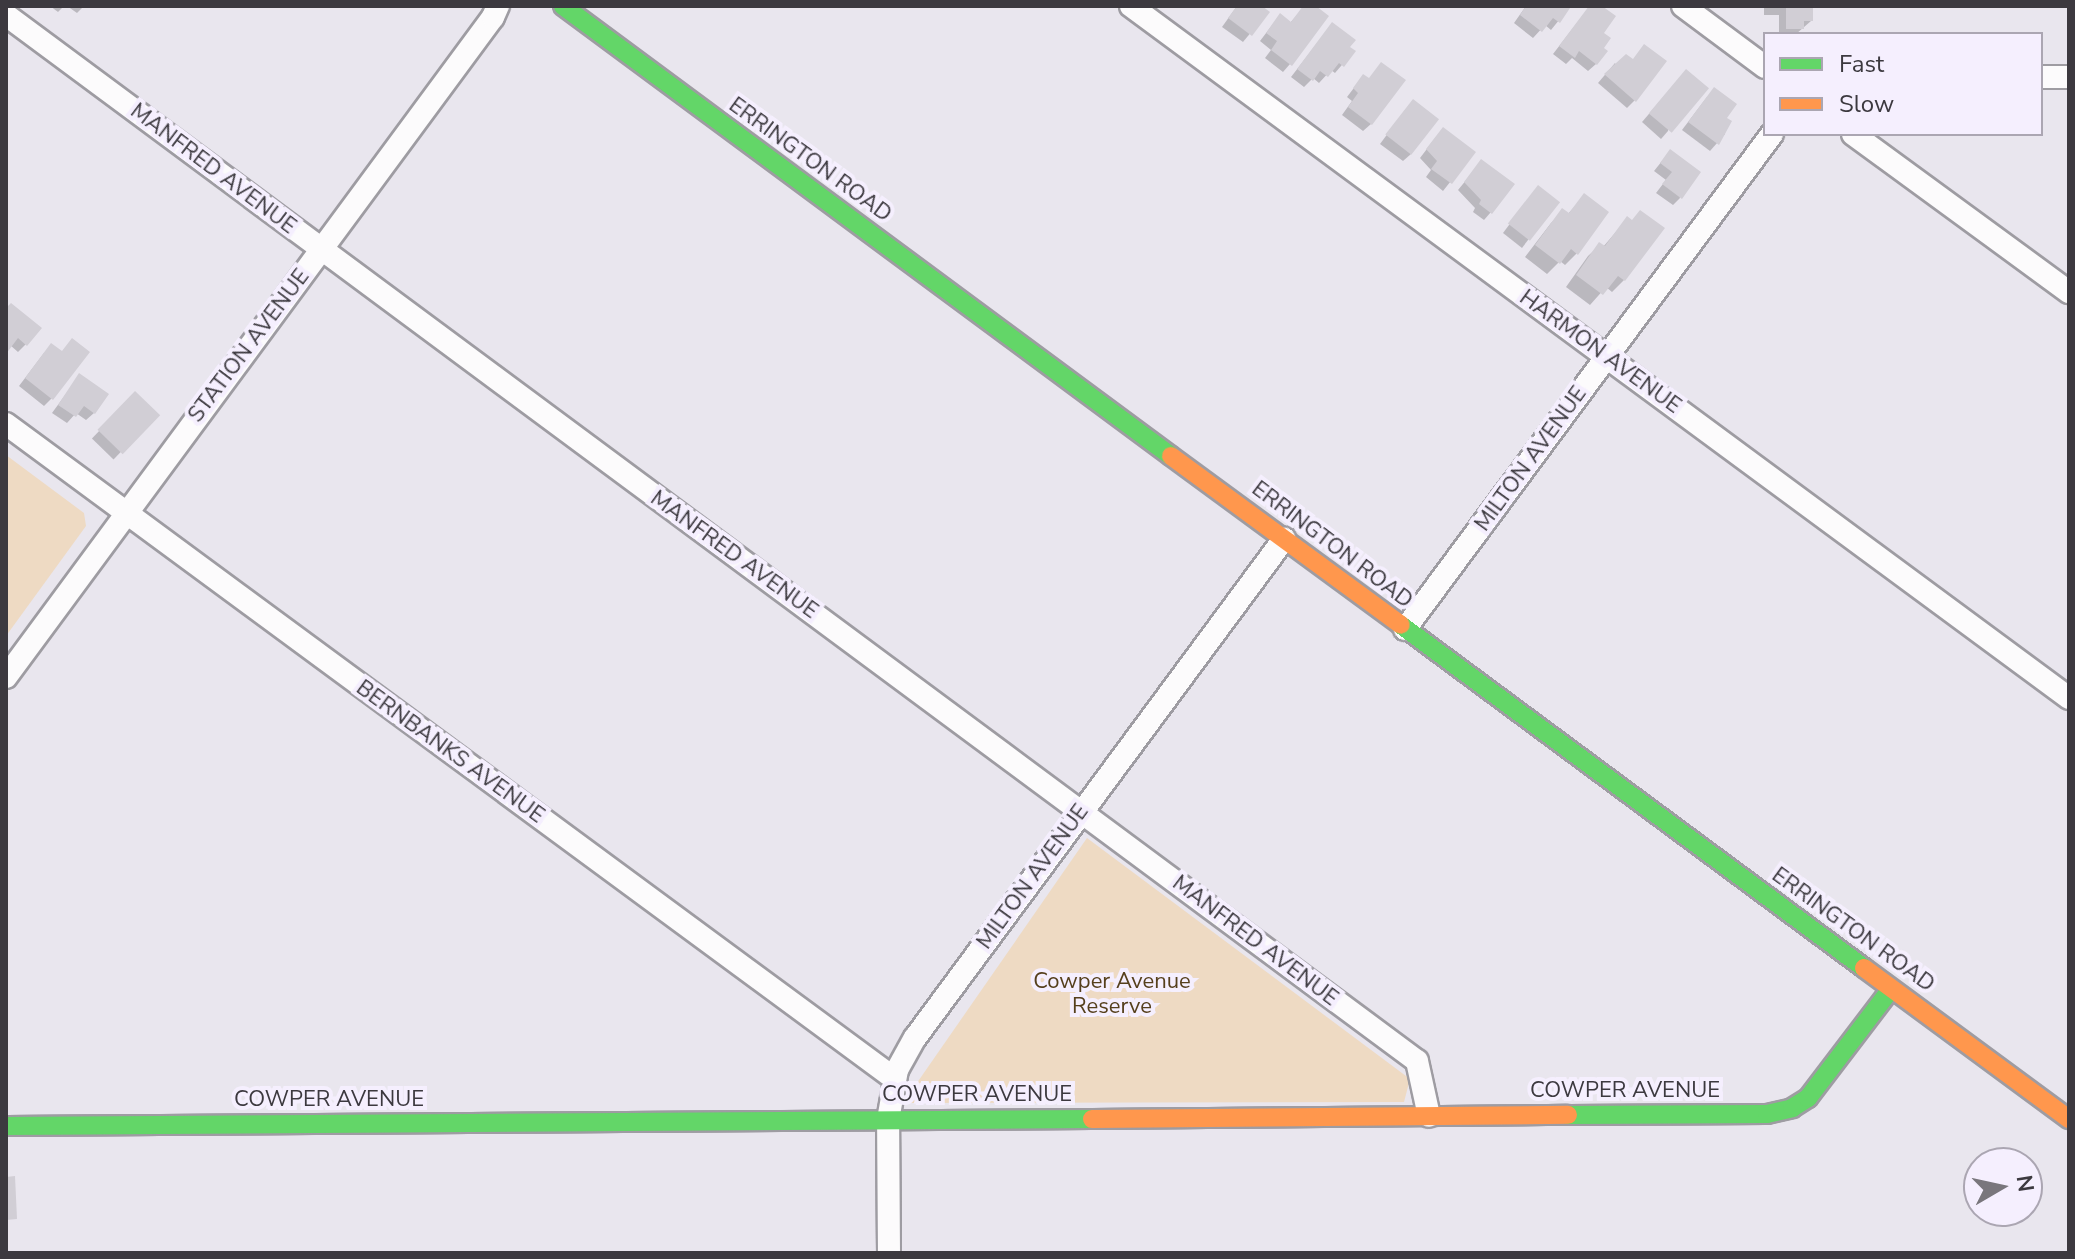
<!DOCTYPE html>
<html>
<head>
<meta charset="utf-8">
<style>
  body { margin:0 }
  #map { position:relative; width:2075px; height:1259px; overflow:hidden; background:#e9e6ee; font-family:"Nunito Sans",sans-serif }
  div>[style] { position:absolute }
  .green>* { inset:0; background:#eedac3 }
  .shadow>* { inset:0; background:#0003; transform-origin:0 0 }
  .building>* { inset:0; background:#d1ced5; transform-origin:0 0 }
  .roads { filter:drop-shadow(2px 0 #9e9ca2) drop-shadow(-2px 0 #9e9ca2) drop-shadow(0 2px #9e9ca2) drop-shadow(0 -2px #9e9ca2) }
  .street>* { height:22px; margin:-11px; padding:0 11px; transform-origin:11px; border-radius:11px; background:#fcfbfc }
  .fast>* { height:18px; margin:-9px; padding:0 9px; transform-origin:9px; border-radius:9px; background:#63d668 }
  .slow>* { height:18px; margin:-9px; padding:0 9px; transform-origin:9px; border-radius:9px; background:#ff974d }
  span { translate:-50% -50%; white-space:nowrap; text-align:center; line-height:1.15; -webkit-text-stroke:8px #f5effe; paint-order:stroke }
  .street-label { font-size:22px; color:#3c393f }
  .park-label { font-size:22px; color:#553f1c }
  .frame { position:absolute; inset:0; border:8px solid #3c393f; pointer-events:none }
  .legend { position:absolute; left:1763px; top:32px; width:280px; height:104px; box-sizing:border-box; background:#f5effe; border:2px solid #aba6b2; margin:0; padding:10px 14px; list-style:none; font-size:24px; color:#3c393f }
  .legend li { display:flex; align-items:center; gap:16px; height:40px }
  .legend b { width:40px; border:2px solid #aba6b2 }
  .north { position:absolute; left:1963px; top:1147px; width:80px; height:80px; box-sizing:border-box; background:#f5effe; border:2px solid #aba6b2; border-radius:50%; rotate:81deg; font-size:22px; font-weight:700; line-height:32px; text-align:center; color:#3c393f }
  .north::after { content:''; display:block; margin:auto; width:28px; height:36px; background:#79767c; clip-path:polygon(50% 0,100% 100%,50% 72%,0 100%) }
</style>
</head>
<body>
<div id="map">
  <div class="green">
    <i style="clip-path:polygon(6px 455px,84px 513px,86px 526px,6px 636px)"></i>
    <i style="clip-path:polygon(1087px 838px,1410px 1079px,1404px 1102px,903px 1103px)"></i>
  </div>
  <div class="shadow">
    <i style="clip-path:polygon(50px 6px,64px 6px,58px 12px)"></i>
    <i style="clip-path:polygon(67px 6px,84px 6px,77px 13px)"></i>
    <i style="clip-path:polygon(1237px 6px,1261px 6px,1267px 13px,1243px 42px,1222px 27px)"></i>
    <i style="clip-path:polygon(1305px 6px,1312px 6px,1290px 64px,1283px 72px,1265px 58px,1271px 50px,1260px 41px,1273px 24px,1290px 23px)"></i>
    <i style="clip-path:polygon(1526px 6px,1564px 6px,1568px 9px,1551px 30px,1545px 25px,1533px 38px,1514px 23px)"></i>
    <i style="clip-path:polygon(1590px 6px,1599px 6px,1601px 33px,1596px 64px,1588px 71px,1572px 58px,1566px 64px,1553px 54px)"></i>
    <i style="clip-path:polygon(1764px 6px,1811px 6px,1811px 21px,1796px 34px,1779px 34px,1779px 15px,1764px 15px)"></i>
    <i style="clip-path:polygon(1332px 24px,1353px 52px,1335px 73px,1331px 70px,1319px 83px,1313px 78px,1304px 87px,1291px 77px)"></i>
    <i style="clip-path:polygon(1615px 63px,1635px 100px,1627px 108px,1598px 83px)"></i>
    <i style="clip-path:polygon(1363px 76px,1371px 124px,1363px 131px,1342px 115px,1352px 101px,1347px 97px)"></i>
    <i style="clip-path:polygon(1679px 79px,1668px 131px,1661px 139px,1642px 122px)"></i>
    <i style="clip-path:polygon(1707px 97px,1724px 118px,1725px 134px,1710px 151px,1682px 130px)"></i>
    <i style="clip-path:polygon(1406px 109px,1411px 154px,1403px 161px,1380px 144px)"></i>
    <i style="clip-path:polygon(1436px 137px,1473px 153px,1443px 191px,1426px 177px,1431px 170px,1420px 158px)"></i>
    <i style="clip-path:polygon(1670px 151px,1680px 198px,1673px 205px,1656px 193px,1666px 180px,1654px 171px)"></i>
    <i style="clip-path:polygon(1481px 162px,1491px 212px,1484px 220px,1473px 212px,1475px 208px,1458px 190px)"></i>
    <i style="clip-path:polygon(1531px 196px,1557px 202px,1522px 248px,1503px 233px)"></i>
    <i style="clip-path:polygon(1584px 196px,1577px 253px,1565px 265px,1560px 261px,1547px 274px,1525px 257px,1551px 223px,1563px 211px,1567px 215px)"></i>
    <i style="clip-path:polygon(1627px 219px,1624px 280px,1612px 292px,1606px 287px,1590px 305px,1566px 287px,1588px 256px,1600px 245px,1603px 247px)"></i>
    <i style="clip-path:polygon(6px 310px,26px 344px,18px 352px,10px 345px,6px 351px)"></i>
    <i style="clip-path:polygon(72px 340px,52px 398px,44px 406px,19px 386px,44px 353px,61px 353px)"></i>
    <i style="clip-path:polygon(79px 376px,94px 413px,86px 420px,76px 413px,67px 423px,52px 413px)"></i>
    <i style="left:135px;top:394px;width:30px;height:62px;rotate:44deg"></i>
  </div>
  <div class="building">
    <i style="clip-path:polygon(1237px 6px,1262px 6px,1270px 12px,1252px 36px,1228px 18px)"></i>
    <i style="clip-path:polygon(1303px 6px,1316px 6px,1329px 16px,1292px 66px,1271px 50px,1277px 41px,1266px 33px,1280px 13px,1291px 22px)"></i>
    <i style="clip-path:polygon(1526px 6px,1567px 6px,1570px 8px,1560px 23px,1553px 18px,1542px 32px,1520px 15px)"></i>
    <i style="clip-path:polygon(1589px 6px,1602px 6px,1616px 16px,1604px 33px,1611px 38px,1604px 48px,1608px 51px,1597px 65px,1579px 51px,1575px 58px,1559px 46px)"></i>
    <i style="clip-path:polygon(1786px 6px,1813px 6px,1813px 21px,1804px 21px,1804px 29px,1786px 29px)"></i>
    <i style="clip-path:polygon(1332px 22px,1356px 40px,1350px 47px,1356px 51px,1344px 67px,1339px 63px,1328px 77px,1320px 71px,1313px 81px,1297px 69px)"></i>
    <i style="clip-path:polygon(1644px 44px,1667px 61px,1636px 102px,1604px 74px,1626px 54px,1633px 59px)"></i>
    <i style="clip-path:polygon(1381px 62px,1406px 80px,1372px 125px,1348px 107px,1358px 93px,1353px 88px,1363px 74px,1369px 78px)"></i>
    <i style="left:1686px;top:69px;width:30px;height:58px;rotate:40deg"></i>
    <i style="clip-path:polygon(1714px 87px,1737px 104px,1727px 118px,1732px 121px,1719px 145px,1688px 122px)"></i>
    <i style="left:1413px;top:99px;width:33px;height:45px;rotate:38deg"></i>
    <i style="clip-path:polygon(1443px 127px,1476px 152px,1452px 184px,1431px 169px,1437px 161px,1426px 149px)"></i>
    <i style="clip-path:polygon(1670px 149px,1701px 172px,1682px 199px,1662px 184px,1672px 172px,1660px 163px)"></i>
    <i style="clip-path:polygon(1481px 159px,1515px 184px,1492px 214px,1479px 204px,1481px 200px,1464px 182px)"></i>
    <i style="left:1538px;top:185px;width:28px;height:49px;rotate:38deg"></i>
    <i style="clip-path:polygon(1584px 193px,1609px 212px,1578px 255px,1571px 249px,1560px 264px,1535px 245px,1562px 208px,1569px 213px)"></i>
    <i style="clip-path:polygon(1640px 210px,1665px 228px,1625px 281px,1618px 276px,1603px 295px,1576px 275px,1599px 242px,1605px 246px,1627px 216px,1632px 220px)"></i>
    <i style="clip-path:polygon(11px 303px,42px 328px,27px 346px,18px 338px,6px 354px,6px 308px)"></i>
    <i style="clip-path:polygon(72px 338px,90px 352px,53px 400px,25px 378px,51px 343px,62px 351px)"></i>
    <i style="clip-path:polygon(79px 373px,109px 394px,95px 414px,84px 406px,76px 417px,58px 405px)"></i>
    <i style="left:135px;top:391px;width:35px;height:54px;rotate:44deg"></i>
    <i style="clip-path:polygon(15px 1176px,17px 1219px,6px 1220px,6px 1177px)"></i>
  </div>
  <div class="roads">
    <div class="street">
      <i style="left:1131px;top:6px;width:1166px;rotate:36.42deg"></i>
      <i style="left:1683px;top:6px;width:102px;rotate:36.6deg"></i>
      <i style="left:6px;top:15px;width:1756px;rotate:36.55deg"></i>
      <i style="left:1417px;top:1061px;width:56px;rotate:77.7deg"></i>
      <i style="left:2041px;top:77px;width:28px"></i>
      <i style="left:1853px;top:134px;width:268px;rotate:36.2deg"></i>
      <i style="left:6px;top:424px;width:1104px;rotate:36.38deg"></i>
      <i style="left:1405px;top:629px;width:616px;rotate:-53.45deg"></i>
      <i style="left:6px;top:677px;width:820px;rotate:-53.58deg"></i>
      <i style="left:493px;top:17px;width:12px;rotate:-66deg"></i>
      <i style="left:889px;top:1253px;width:133px;rotate:-90.4deg"></i>
      <i style="left:888px;top:1120px;width:51px;rotate:-79.8deg"></i>
      <i style="left:897px;top:1070px;width:37px;rotate:-61deg"></i>
      <i style="left:915px;top:1038px;width:621px;rotate:-53.52deg"></i>
    </div>
    <div class="fast">
      <i style="left:563px;top:6px;width:756px;rotate:36.51deg"></i>
      <i style="left:1401px;top:625px;width:576px;rotate:36.53deg"></i>
      <i style="left:1568px;top:1115px;width:199px;rotate:-0.3deg"></i>
      <i style="left:1767px;top:1114px;width:26px;rotate:-13deg"></i>
      <i style="left:1792px;top:1108px;width:19px;rotate:-32deg"></i>
      <i style="left:1808px;top:1098px;width:137px;rotate:-52.7deg"></i>
      <i style="left:6px;top:1126px;width:1086px;rotate:-0.37deg"></i>
    </div>
    <div class="slow">
      <i style="left:1171px;top:456px;width:285px;rotate:36.3deg"></i>
      <i style="left:1864px;top:968px;width:255px;rotate:36.4deg"></i>
      <i style="left:1092px;top:1119px;width:476px;rotate:-0.5deg"></i>
    </div>
  </div>
  <div class="street-label">
    <span style="left:810px;top:160px;rotate:36deg">ERRINGTON ROAD</span>
    <span style="left:213px;top:169px;rotate:37deg">MANFRED AVENUE</span>
    <span style="left:249px;top:346px;rotate:-53deg">STATION AVENUE</span>
    <span style="left:1600px;top:352px;rotate:36deg">HARMON AVENUE</span>
    <span style="left:1531px;top:459px;rotate:-54deg">MILTON AVENUE</span>
    <span style="left:1332px;top:545px;rotate:37deg">ERRINGTON ROAD</span>
    <span style="left:734px;top:555px;rotate:36deg">MANFRED AVENUE</span>
    <span style="left:450px;top:752px;rotate:36deg">BERNBANKS AVENUE</span>
    <span style="left:1033px;top:877px;rotate:-54deg">MILTON AVENUE</span>
    <span style="left:1853px;top:930px;rotate:36deg">ERRINGTON ROAD</span>
    <span style="left:1255px;top:941px;rotate:37deg">MANFRED AVENUE</span>
    <span style="left:1625px;top:1091px">COWPER AVENUE</span>
    <span style="left:977px;top:1095px">COWPER AVENUE</span>
    <span style="left:329px;top:1100px">COWPER AVENUE</span>
  </div>
  <div class="park-label">
    <span style="left:1112px;top:994px">Cowper Avenue<br>Reserve</span>
  </div>
  <div class="frame"></div>
  <ul class="legend">
  <li><b style="height:10px;background:#63d668"></b>Fast</li>
  <li><b style="height:10px;background:#ff974d"></b>Slow</li>
  </ul>
  <div class="north">N</div>
</div>
</body>
</html>
